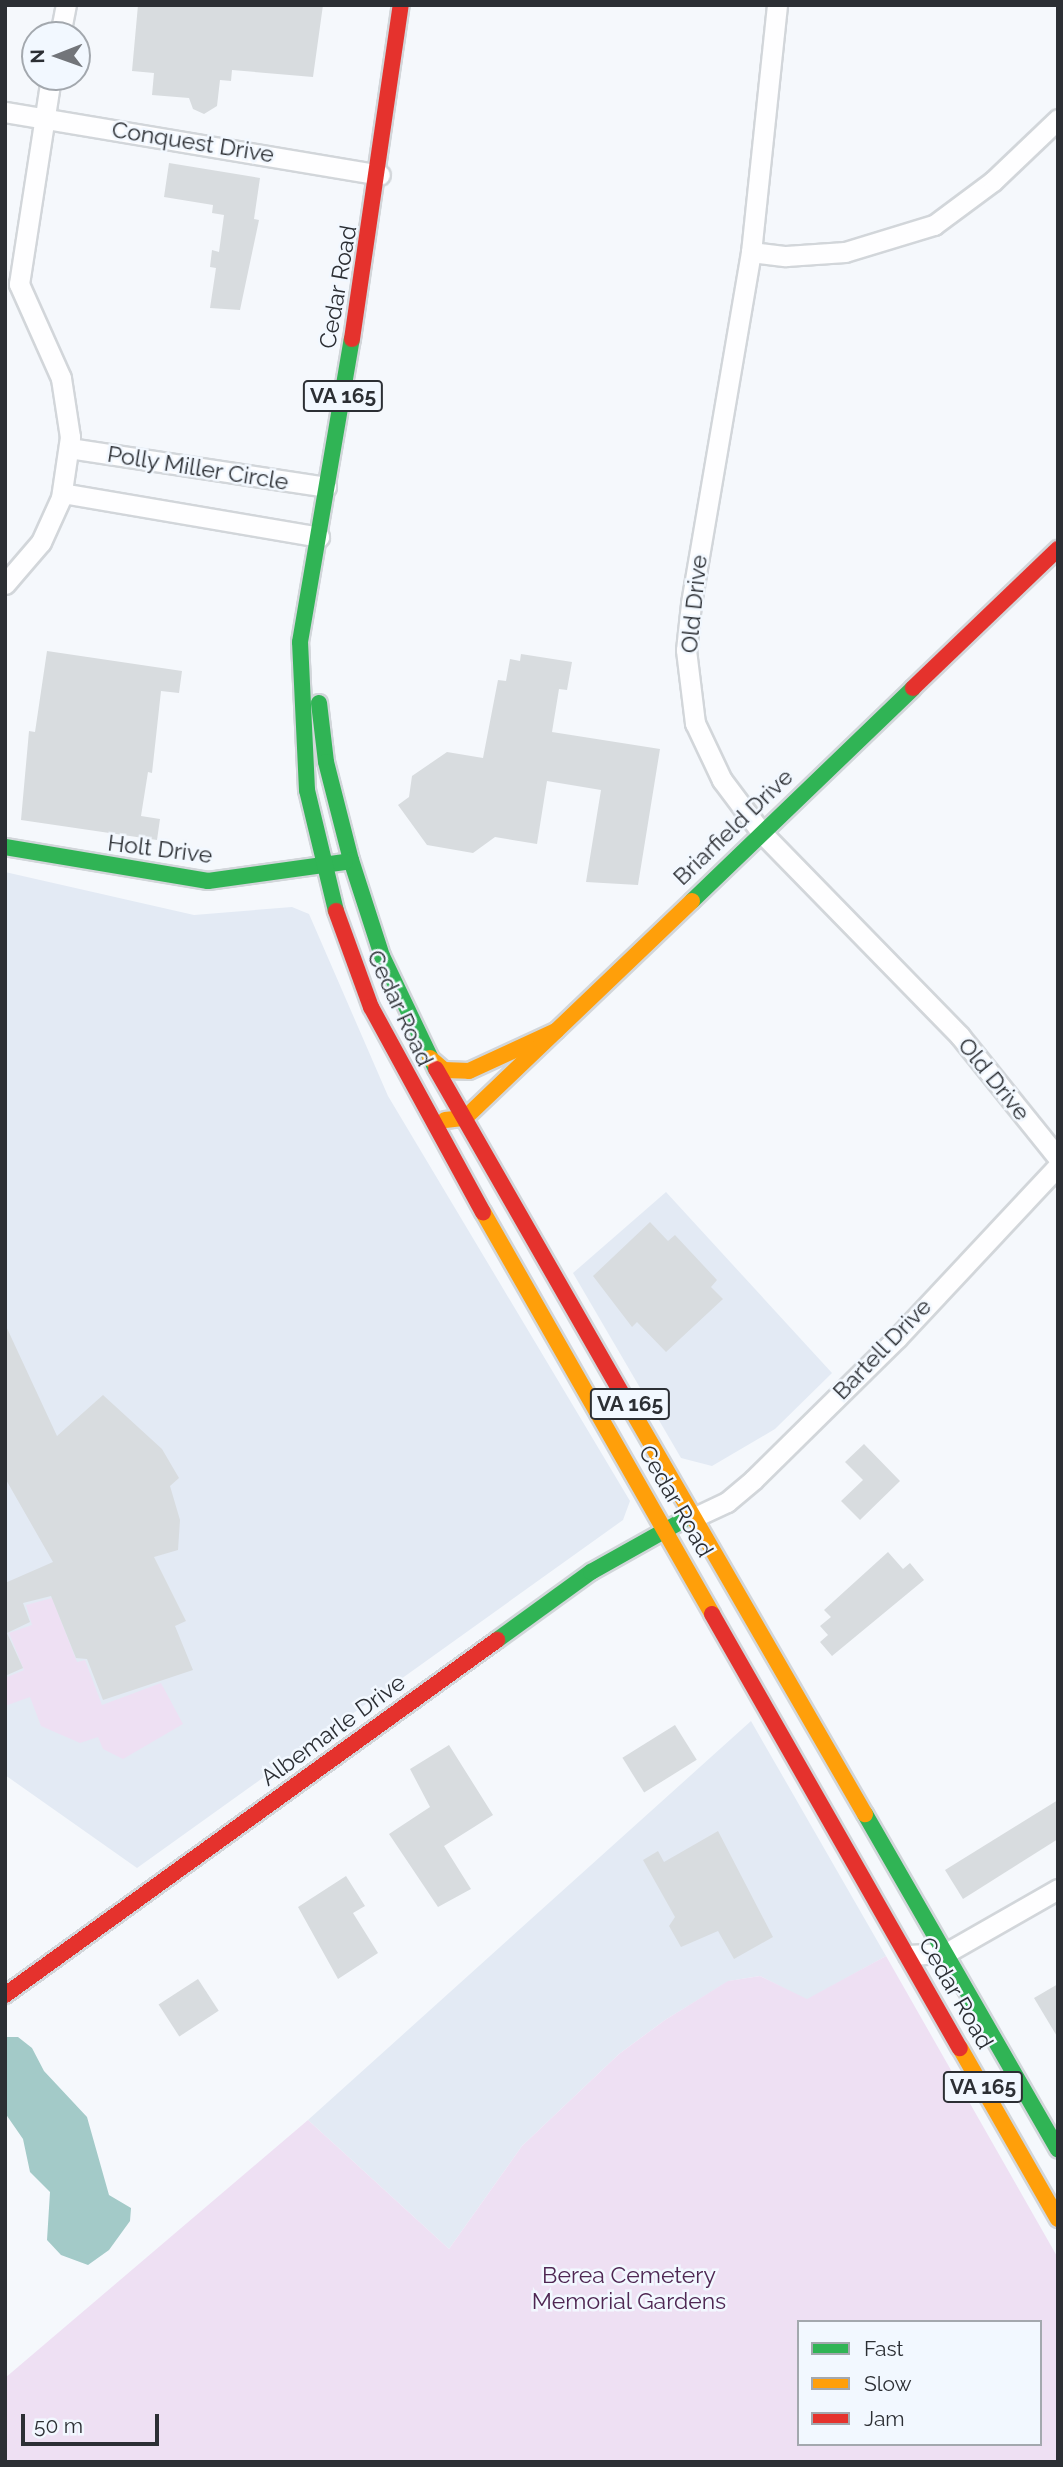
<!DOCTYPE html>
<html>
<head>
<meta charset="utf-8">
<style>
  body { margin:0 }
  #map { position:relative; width:1063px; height:2467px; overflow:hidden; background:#f5f8fc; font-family:Raleway,sans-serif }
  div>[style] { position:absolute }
  .built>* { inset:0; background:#e3eaf4 }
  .green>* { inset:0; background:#eee0f3 }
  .water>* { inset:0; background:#a3cac8 }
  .building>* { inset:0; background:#d8dcdf; transform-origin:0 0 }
  .roads { filter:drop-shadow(2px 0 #d2d6da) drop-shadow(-2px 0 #d2d6da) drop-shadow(0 2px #d2d6da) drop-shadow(0 -2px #d2d6da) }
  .street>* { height:19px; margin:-9.5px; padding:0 9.5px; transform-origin:9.5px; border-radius:9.5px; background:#fefeff }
  .fast>* { height:16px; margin:-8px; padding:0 8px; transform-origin:8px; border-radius:8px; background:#30b455 }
  .slow>* { height:16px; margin:-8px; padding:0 8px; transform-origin:8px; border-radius:8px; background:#ff9f0a }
  .jam>* { height:16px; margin:-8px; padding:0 8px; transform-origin:8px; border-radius:8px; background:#e5322d }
  span { translate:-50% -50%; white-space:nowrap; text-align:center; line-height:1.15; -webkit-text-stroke:5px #f2f8ff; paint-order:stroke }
  .shield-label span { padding:2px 5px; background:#f2f8ff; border:2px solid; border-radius:5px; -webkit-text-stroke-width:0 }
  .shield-label { font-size:21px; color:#2c2f34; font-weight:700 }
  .street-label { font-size:23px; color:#2c2f34 }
  .park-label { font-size:23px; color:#4f2753 }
  .frame { position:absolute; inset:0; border:7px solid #2c2f34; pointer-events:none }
  .legend { position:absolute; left:797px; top:2320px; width:245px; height:126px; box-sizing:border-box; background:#f2f8ff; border:2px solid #a3a8ae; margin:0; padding:9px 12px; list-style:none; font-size:21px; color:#2c2f34 }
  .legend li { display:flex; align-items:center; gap:14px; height:35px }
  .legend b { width:35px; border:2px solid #a3a8ae }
  .north { position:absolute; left:21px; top:21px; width:70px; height:70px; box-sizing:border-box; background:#f2f8ff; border:2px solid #a3a8ae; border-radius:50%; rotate:269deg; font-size:19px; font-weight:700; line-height:28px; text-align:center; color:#2c2f34 }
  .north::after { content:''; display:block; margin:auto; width:24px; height:32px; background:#72757a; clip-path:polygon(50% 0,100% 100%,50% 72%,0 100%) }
  .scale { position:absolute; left:21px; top:2414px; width:138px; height:32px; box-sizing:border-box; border:4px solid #2c2f34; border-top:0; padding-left:9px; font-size:21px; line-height:24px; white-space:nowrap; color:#2c2f34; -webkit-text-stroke:5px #f2f8ff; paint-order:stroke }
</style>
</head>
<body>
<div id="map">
  <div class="built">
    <i style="clip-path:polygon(5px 872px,194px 915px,292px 907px,309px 914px,388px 1096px,630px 1501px,623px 1520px,137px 1868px,5px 1775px)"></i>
    <i style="clip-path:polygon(666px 1192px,832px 1373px,775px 1429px,712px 1466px,681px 1458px,573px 1273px)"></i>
    <i style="clip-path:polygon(751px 1721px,886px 1956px,807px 2000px,760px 1976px,729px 1981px,665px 2020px,619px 2054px,522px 2146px,449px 2249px,308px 2120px)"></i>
  </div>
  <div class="green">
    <i style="clip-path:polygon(52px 1598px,77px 1662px,85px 1660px,102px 1705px,161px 1683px,183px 1724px,123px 1759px,103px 1749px,98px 1737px,80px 1743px,41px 1726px,30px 1697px,5px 1706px,5px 1678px,24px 1670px,9px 1633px,32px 1625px,26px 1605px)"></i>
    <i style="clip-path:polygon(evenodd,886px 1956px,1058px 2258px,1058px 2462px,5px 2462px,5px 2378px,308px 2120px,449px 2249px,522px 2146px,619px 2054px,665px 2020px,728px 1981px,760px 1976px,807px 1999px,886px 1956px,799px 2322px,1040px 2322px,1040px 2444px,799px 2444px,799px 2322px)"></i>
  </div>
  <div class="water">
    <i style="clip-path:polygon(5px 2037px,18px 2037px,32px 2048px,44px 2071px,87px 2117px,109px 2195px,131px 2208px,130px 2221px,109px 2250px,88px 2265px,61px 2255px,47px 2240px,50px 2192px,30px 2172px,23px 2139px,5px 2113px)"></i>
  </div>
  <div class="building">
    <i style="clip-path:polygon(138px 5px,323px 5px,313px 77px,232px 70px,231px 81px,220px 80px,217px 106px,204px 114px,193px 109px,189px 98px,152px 95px,154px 73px,132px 71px)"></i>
    <i style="clip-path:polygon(169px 163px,260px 178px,254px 219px,259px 220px,240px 310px,210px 308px,216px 268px,210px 267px,212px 250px,219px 252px,224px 215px,212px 213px,213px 205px,164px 197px)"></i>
    <i style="clip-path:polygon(47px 651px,182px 671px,179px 693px,161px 691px,152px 773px,148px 772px,141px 816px,160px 819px,157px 840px,21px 820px,29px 731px,35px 732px)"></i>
    <i style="clip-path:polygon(521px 654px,572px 662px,567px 690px,559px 689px,552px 732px,660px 749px,638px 885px,586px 882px,601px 790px,547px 781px,537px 844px,495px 837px,473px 853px,427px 845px,398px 805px,409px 797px,412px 776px,447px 752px,483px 758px,498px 680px,506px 681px,510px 659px,520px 661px)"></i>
    <i style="clip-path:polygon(650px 1222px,668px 1241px,675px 1235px,717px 1280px,711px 1287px,723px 1299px,666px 1352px,637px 1322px,632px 1327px,593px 1276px)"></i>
    <i style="clip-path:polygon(5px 1324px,57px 1436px,103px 1395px,162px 1449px,179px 1478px,170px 1486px,180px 1520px,178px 1550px,154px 1557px,186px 1621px,175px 1626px,193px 1670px,103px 1700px,87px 1659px,76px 1658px,51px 1596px,23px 1603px,30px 1622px,7px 1633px,23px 1668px,5px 1676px,5px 1583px,53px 1562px,5px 1478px)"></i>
    <i style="clip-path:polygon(864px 1444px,900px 1481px,860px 1520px,841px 1501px,863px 1480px,845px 1462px)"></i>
    <i style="clip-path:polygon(888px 1552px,903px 1569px,910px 1563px,924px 1580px,832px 1656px,820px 1642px,828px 1635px,820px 1626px,831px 1617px,824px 1610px)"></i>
    <i style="left:675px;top:1725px;width:41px;height:62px;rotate:58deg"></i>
    <i style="clip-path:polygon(449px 1745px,493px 1815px,444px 1846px,471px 1889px,438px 1907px,389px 1834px,430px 1807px,410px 1769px)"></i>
    <i style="clip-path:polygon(1058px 1800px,1058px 1839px,963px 1899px,945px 1870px)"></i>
    <i style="clip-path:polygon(718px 1831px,773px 1937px,734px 1959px,718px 1931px,681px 1947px,669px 1926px,675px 1917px,643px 1860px,658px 1851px,664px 1862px)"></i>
    <i style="clip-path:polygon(346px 1876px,365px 1906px,353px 1913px,378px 1953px,338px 1979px,298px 1907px)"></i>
    <i style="left:198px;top:1979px;width:38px;height:47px;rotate:57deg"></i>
    <i style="clip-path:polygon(1058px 1984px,1058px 2038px,1034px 1998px)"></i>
  </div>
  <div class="roads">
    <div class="street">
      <i style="left:777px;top:5px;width:248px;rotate:96deg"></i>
      <i style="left:751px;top:252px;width:357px;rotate:99.7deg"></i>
      <i style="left:691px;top:604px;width:46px;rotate:96.2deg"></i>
      <i style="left:686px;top:650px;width:74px;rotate:83deg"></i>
      <i style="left:695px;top:723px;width:63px;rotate:64.7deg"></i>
      <i style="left:722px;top:780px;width:65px;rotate:53.1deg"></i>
      <i style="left:761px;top:832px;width:285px;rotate:45.7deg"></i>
      <i style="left:960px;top:1036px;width:156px;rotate:51.2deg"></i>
      <i style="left:60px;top:35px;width:31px;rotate:-79deg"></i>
      <i style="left:5px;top:112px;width:380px;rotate:9.5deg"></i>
      <i style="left:751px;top:252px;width:35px;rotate:7deg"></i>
      <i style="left:786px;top:256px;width:59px;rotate:-3.9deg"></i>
      <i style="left:845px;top:252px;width:93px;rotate:-16.9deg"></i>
      <i style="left:934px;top:225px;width:74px;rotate:-36.7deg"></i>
      <i style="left:993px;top:181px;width:90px;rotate:-43.6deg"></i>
      <i style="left:69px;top:448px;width:260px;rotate:8.6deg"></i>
      <i style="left:62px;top:493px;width:261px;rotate:9.7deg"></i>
      <i style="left:5px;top:584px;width:55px;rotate:-49.4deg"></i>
      <i style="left:41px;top:542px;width:48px;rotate:-65.6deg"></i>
      <i style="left:61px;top:498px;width:62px;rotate:-81.6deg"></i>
      <i style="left:70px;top:437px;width:60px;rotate:-98.7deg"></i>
      <i style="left:61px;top:378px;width:103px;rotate:-114.1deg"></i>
      <i style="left:19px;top:284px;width:209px;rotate:-81.2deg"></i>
      <i style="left:695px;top:1517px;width:35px;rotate:-25deg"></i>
      <i style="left:727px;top:1502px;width:35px;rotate:-40deg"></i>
      <i style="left:754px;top:1479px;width:201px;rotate:-44.6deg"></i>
      <i style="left:897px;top:1338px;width:236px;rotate:-46.9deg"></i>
      <i style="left:908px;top:1955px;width:38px;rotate:-3deg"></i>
      <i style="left:946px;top:1953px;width:129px;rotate:-29.7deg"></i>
    </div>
    <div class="fast">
      <i style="left:319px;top:703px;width:59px;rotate:83.2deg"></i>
      <i style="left:326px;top:762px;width:101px;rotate:75.7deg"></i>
      <i style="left:351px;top:860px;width:101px;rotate:72.1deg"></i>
      <i style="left:382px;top:956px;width:125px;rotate:64.5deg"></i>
      <i style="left:5px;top:847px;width:206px;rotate:9.5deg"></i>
      <i style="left:208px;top:881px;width:138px;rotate:-7.9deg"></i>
      <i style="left:692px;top:901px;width:307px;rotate:-43.9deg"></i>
      <i style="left:336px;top:911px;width:124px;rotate:-103.5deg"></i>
      <i style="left:307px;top:790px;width:148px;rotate:-92.7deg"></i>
      <i style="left:300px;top:642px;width:307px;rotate:-80.3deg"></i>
      <i style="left:497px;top:1640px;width:116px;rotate:-35.9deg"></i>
      <i style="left:591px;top:1572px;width:104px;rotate:-29.3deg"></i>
      <i style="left:865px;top:1814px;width:387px;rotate:60.1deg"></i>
    </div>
    <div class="slow">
      <i style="left:430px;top:1058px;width:18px;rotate:41deg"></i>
      <i style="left:444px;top:1070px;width:25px;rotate:2deg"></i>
      <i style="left:469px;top:1071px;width:96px;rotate:-24.7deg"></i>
      <i style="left:445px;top:1120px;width:20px;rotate:-6deg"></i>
      <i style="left:465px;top:1118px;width:314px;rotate:-43.7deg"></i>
      <i style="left:483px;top:1212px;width:463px;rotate:60.3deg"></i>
      <i style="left:627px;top:1402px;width:476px;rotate:60deg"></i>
      <i style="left:960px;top:2048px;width:197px;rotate:60.2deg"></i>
    </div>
    <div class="jam">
      <i style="left:352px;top:339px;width:338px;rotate:-81.7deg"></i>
      <i style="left:913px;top:688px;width:201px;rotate:-43.8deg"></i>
      <i style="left:336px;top:911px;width:102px;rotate:70deg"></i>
      <i style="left:371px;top:1007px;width:234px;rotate:61.4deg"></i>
      <i style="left:436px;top:1069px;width:384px;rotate:60.2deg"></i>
      <i style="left:712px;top:1614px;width:500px;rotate:60.3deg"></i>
      <i style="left:5px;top:1995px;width:607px;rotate:-35.81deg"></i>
    </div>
  </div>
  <div class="shield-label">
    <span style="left:343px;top:396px">VA 165</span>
    <span style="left:630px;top:1404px">VA 165</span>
    <span style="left:983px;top:2087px">VA 165</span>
  </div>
  <div class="street-label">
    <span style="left:193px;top:142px;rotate:9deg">Conquest Drive</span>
    <span style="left:338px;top:287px;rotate:-80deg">Cedar Road</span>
    <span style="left:198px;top:468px;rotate:9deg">Polly Miller Circle</span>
    <span style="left:694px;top:604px;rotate:-84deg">Old Drive</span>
    <span style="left:733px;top:827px;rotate:-44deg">Briarfield Drive</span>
    <span style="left:160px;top:849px;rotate:7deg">Holt Drive</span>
    <span style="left:400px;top:1008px;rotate:65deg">Cedar Road</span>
    <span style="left:994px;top:1079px;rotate:51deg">Old Drive</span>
    <span style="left:882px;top:1349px;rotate:-46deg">Bartell Drive</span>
    <span style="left:676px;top:1501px;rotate:60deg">Cedar Road</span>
    <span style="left:333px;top:1730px;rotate:-36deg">Albemarle Drive</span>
    <span style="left:956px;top:1993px;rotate:60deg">Cedar Road</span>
  </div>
  <div class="park-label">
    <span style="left:629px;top:2288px">Berea Cemetery<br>Memorial Gardens</span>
  </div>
  <div class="frame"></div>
  <ul class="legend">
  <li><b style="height:9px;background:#30b455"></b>Fast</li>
  <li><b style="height:9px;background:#ff9f0a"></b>Slow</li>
  <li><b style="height:9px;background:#e5322d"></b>Jam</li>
  </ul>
  <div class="north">N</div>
  <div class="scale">50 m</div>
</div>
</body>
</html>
